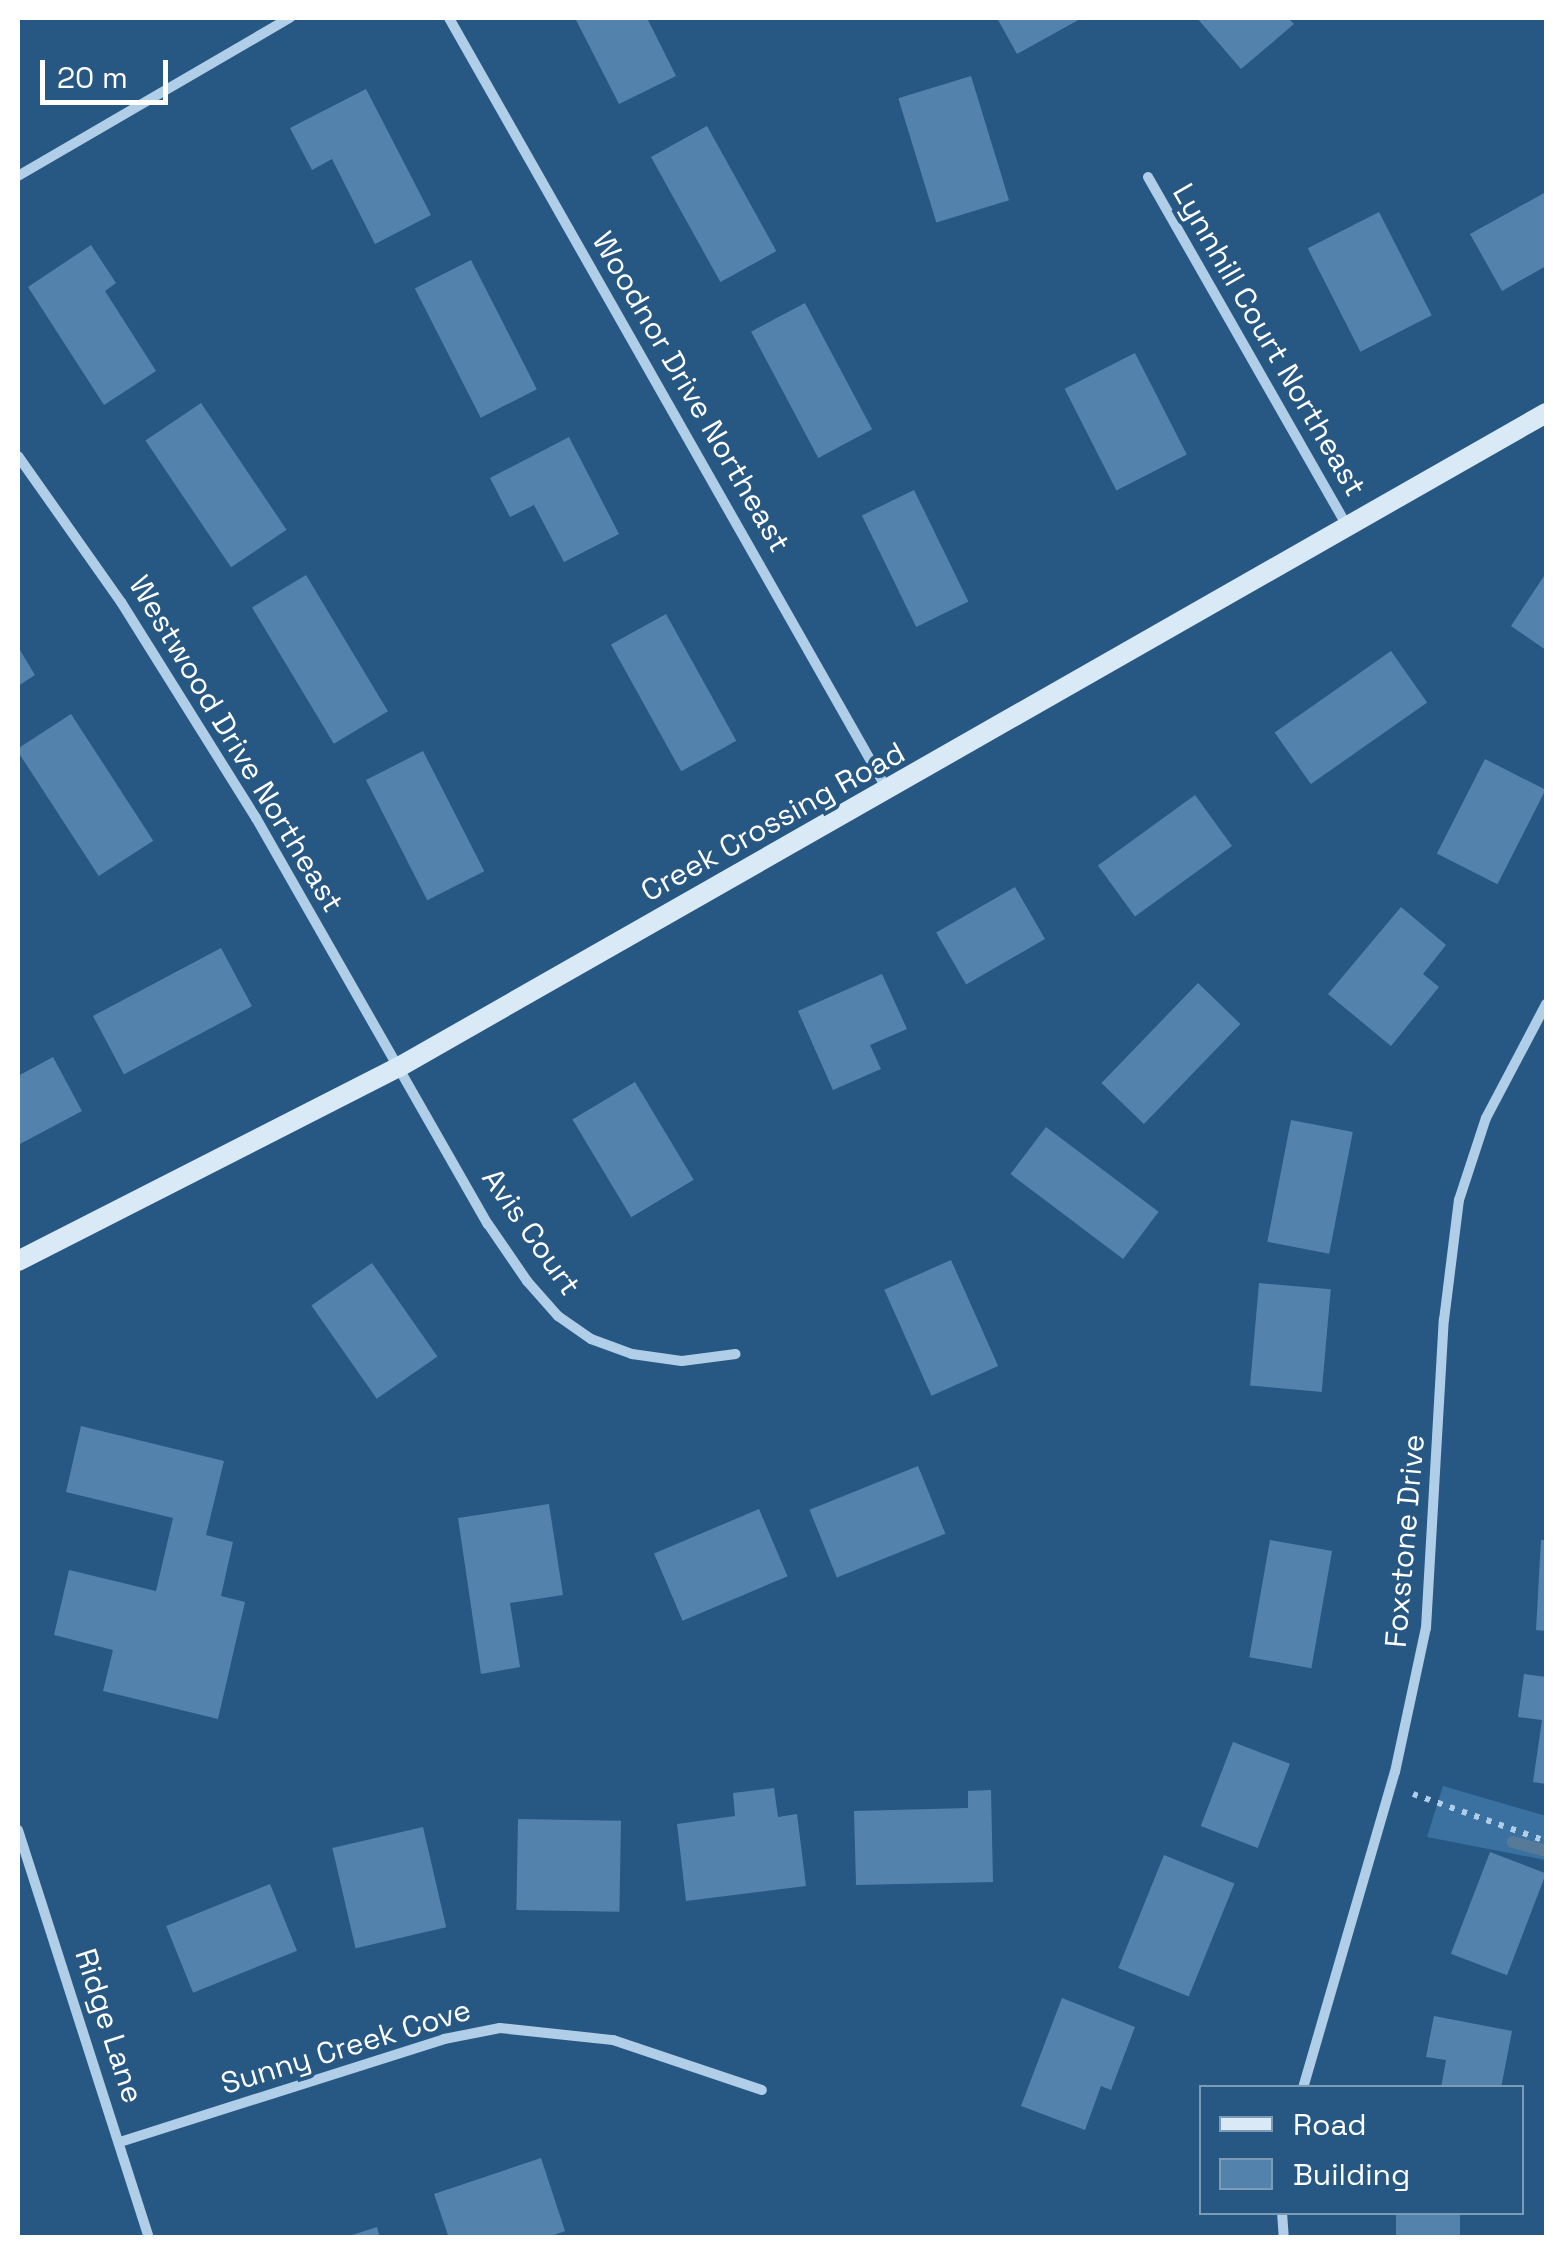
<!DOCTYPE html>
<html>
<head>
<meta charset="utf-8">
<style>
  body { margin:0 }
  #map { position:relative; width:1564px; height:2255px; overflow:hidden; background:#275883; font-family:"Space Grotesk",sans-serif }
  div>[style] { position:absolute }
  .green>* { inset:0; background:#3b71a0 }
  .stream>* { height:12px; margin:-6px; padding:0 6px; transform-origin:6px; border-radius:6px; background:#577a98 }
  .building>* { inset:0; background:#5383ad; transform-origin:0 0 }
  .path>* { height:6px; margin-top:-3px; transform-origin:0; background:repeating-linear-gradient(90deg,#b0cee7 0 5px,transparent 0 13px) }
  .street>* { height:10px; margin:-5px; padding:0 5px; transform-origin:5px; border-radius:5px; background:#b0cee7 }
  .secondary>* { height:20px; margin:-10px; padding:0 10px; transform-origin:10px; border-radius:10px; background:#dae9f6 }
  span { translate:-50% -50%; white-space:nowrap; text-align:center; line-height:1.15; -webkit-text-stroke:8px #275883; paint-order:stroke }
  .street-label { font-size:30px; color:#fff }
  .frame { position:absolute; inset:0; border:20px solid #fff; pointer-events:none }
  .legend { position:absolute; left:1199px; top:2085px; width:325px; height:130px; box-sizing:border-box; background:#275883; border:2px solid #7d9bb5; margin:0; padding:12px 18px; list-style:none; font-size:30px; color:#fff }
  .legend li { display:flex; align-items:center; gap:20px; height:50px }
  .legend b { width:50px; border:2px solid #7d9bb5 }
  .scale { position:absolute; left:40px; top:60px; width:128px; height:45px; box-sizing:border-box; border:5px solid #fff; border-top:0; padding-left:12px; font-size:30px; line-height:35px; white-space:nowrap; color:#fff; -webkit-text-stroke:8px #275883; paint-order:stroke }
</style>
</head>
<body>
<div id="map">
  <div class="green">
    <i style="clip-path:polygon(1443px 1786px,1546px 1816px,1546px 1860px,1427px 1837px)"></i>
  </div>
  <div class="stream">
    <i style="left:1513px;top:1842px;width:34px;rotate:15deg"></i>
  </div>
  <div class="building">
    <i style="clip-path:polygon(575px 18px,647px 18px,676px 76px,619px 104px)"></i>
    <i style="clip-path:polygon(997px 18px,1082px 18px,1017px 54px)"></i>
    <i style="clip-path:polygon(1197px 18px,1288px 18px,1294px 24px,1241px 69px)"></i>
    <i style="left:971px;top:76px;width:130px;height:76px;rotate:73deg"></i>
    <i style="clip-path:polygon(366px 89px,431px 215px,375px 244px,332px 159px,312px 170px,290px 128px)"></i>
    <i style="left:707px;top:126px;width:143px;height:64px;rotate:61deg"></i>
    <i style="clip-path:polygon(1546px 192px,1546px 266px,1502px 291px,1470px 234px)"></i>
    <i style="left:1379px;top:212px;width:116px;height:80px;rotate:63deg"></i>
    <i style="clip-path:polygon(91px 245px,116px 283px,105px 291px,156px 371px,104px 405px,28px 287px)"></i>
    <i style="left:471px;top:260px;width:145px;height:63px;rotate:63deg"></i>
    <i style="left:805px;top:303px;width:143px;height:61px;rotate:62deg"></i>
    <i style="left:1135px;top:353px;width:114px;height:79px;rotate:63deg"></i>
    <i style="left:201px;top:403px;width:153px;height:67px;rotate:56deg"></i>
    <i style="clip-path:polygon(569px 437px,619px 534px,564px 562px,534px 505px,510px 517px,490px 478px)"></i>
    <i style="left:914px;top:490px;width:124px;height:58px;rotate:64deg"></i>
    <i style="clip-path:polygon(1546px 573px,1546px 650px,1511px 626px)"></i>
    <i style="left:306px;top:575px;width:159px;height:63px;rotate:59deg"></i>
    <i style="left:666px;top:614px;width:145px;height:63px;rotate:61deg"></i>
    <i style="clip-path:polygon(18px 647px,35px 675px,18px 686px)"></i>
    <i style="left:1391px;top:651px;width:63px;height:142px;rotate:55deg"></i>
    <i style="left:71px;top:714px;width:151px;height:65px;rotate:57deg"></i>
    <i style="left:423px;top:751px;width:135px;height:64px;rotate:63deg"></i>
    <i style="left:1485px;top:759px;width:68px;height:106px;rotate:27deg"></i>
    <i style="left:1195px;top:795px;width:63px;height:120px;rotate:54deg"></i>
    <i style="left:1015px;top:887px;width:60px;height:91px;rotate:60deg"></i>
    <i style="clip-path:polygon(1401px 907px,1446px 945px,1423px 974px,1439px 987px,1391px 1046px,1328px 994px)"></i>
    <i style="left:221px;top:948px;width:66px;height:145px;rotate:62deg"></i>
    <i style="clip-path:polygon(882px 974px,907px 1029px,870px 1045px,881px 1069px,833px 1090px,798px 1011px)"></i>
    <i style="left:1198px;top:983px;width:59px;height:139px;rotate:44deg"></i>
    <i style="clip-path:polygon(53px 1057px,82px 1111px,18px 1145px,18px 1076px)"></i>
    <i style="left:635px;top:1082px;width:114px;height:73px;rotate:59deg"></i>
    <i style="left:1291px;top:1120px;width:63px;height:124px;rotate:11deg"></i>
    <i style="left:1046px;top:1127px;width:141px;height:59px;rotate:37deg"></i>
    <i style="left:951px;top:1260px;width:116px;height:73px;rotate:66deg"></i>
    <i style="left:372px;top:1263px;width:114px;height:74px;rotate:55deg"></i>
    <i style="left:1259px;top:1283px;width:72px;height:103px;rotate:5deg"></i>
    <i style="clip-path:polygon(81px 1426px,224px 1461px,206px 1535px,233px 1542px,221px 1596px,245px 1602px,218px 1719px,103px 1691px,113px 1650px,54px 1635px,69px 1570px,156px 1591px,173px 1518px,66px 1492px)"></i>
    <i style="left:918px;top:1466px;width:73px;height:117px;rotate:68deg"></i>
    <i style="clip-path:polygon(549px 1504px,563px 1595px,510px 1603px,520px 1667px,481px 1674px,458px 1518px)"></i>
    <i style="left:759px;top:1509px;width:73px;height:114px;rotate:67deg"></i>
    <i style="left:1270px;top:1540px;width:63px;height:119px;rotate:10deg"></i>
    <i style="clip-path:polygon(1541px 1540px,1546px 1540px,1546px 1631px,1536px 1630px)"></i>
    <i style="clip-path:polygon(1524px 1674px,1546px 1677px,1546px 1784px,1533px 1782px,1542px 1720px,1518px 1717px)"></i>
    <i style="left:1233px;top:1742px;width:61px;height:90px;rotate:21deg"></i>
    <i style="clip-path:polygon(774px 1788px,778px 1817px,797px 1814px,806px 1886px,686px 1901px,677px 1824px,735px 1816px,733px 1793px)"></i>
    <i style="clip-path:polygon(991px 1790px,993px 1882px,856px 1885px,854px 1811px,968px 1808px,968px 1791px)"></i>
    <i style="left:518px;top:1819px;width:103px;height:91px;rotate:1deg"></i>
    <i style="left:423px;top:1827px;width:103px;height:93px;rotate:77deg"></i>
    <i style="left:1490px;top:1852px;width:60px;height:109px;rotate:21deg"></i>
    <i style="left:1164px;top:1855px;width:76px;height:122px;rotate:22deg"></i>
    <i style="left:270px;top:1884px;width:72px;height:112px;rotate:68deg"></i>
    <i style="clip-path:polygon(1062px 1998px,1135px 2027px,1111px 2090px,1101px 2086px,1085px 2130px,1021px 2106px)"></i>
    <i style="clip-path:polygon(1434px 2016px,1512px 2031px,1501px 2088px,1441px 2088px,1446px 2060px,1426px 2057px)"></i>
    <i style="clip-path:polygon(541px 2158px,565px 2231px,546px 2238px,449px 2238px,434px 2194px)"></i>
    <i style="left:1396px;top:2212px;width:64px;height:26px"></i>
    <i style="clip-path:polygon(377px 2227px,380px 2238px,346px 2238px,346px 2237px)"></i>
  </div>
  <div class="path">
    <i style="left:1413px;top:1794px;width:141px;rotate:19.5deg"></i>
  </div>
  <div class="street">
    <i style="left:449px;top:18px;width:889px;rotate:60.41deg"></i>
    <i style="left:18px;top:176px;width:315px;rotate:-30.2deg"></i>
    <i style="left:1148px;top:177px;width:402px;rotate:60.3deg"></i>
    <i style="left:18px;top:456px;width:179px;rotate:54.8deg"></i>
    <i style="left:121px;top:602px;width:255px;rotate:58deg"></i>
    <i style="left:256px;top:818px;width:468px;rotate:60.3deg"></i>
    <i style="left:488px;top:1224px;width:69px;rotate:55.6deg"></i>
    <i style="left:527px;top:1281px;width:47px;rotate:48.5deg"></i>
    <i style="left:558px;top:1316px;width:40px;rotate:34.9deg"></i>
    <i style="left:591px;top:1339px;width:44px;rotate:20.1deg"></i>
    <i style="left:632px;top:1354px;width:50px;rotate:8deg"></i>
    <i style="left:682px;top:1361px;width:54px;rotate:-7.4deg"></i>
    <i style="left:18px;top:1830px;width:429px;rotate:72.2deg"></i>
    <i style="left:1303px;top:2088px;width:329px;rotate:-73.8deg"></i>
    <i style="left:1395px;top:1772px;width:147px;rotate:-77.9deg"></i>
    <i style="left:1426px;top:1628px;width:309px;rotate:-86.7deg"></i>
    <i style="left:1444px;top:1320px;width:121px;rotate:-82.9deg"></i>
    <i style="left:1459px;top:1200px;width:86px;rotate:-71.8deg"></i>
    <i style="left:1486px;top:1118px;width:129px;rotate:-62.2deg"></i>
    <i style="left:120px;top:2142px;width:340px;rotate:-17.6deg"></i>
    <i style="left:444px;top:2039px;width:57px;rotate:-11.1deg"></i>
    <i style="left:500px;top:2028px;width:114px;rotate:6.1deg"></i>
    <i style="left:613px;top:2040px;width:157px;rotate:18.6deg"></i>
    <i style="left:1282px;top:2212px;width:26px;rotate:86deg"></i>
  </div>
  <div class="secondary">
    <i style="left:18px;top:1261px;width:428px;rotate:-27deg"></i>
    <i style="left:399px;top:1067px;width:1320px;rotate:-29.69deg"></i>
  </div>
  <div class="street-label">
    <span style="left:1269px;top:340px;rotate:60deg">Lynnhill Court Northeast</span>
    <span style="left:691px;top:392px;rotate:60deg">Woodnor Drive Northeast</span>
    <span style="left:236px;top:744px;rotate:59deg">Westwood Drive Northeast</span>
    <span style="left:773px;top:822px;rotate:-29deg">Creek Crossing Road</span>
    <span style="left:531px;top:1232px;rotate:55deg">Avis Court</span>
    <span style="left:1405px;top:1541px;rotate:-85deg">Foxstone Drive</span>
    <span style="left:109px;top:2026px;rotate:72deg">Ridge Lane</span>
    <span style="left:346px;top:2047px;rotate:-17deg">Sunny Creek Cove</span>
  </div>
  <div class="frame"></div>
  <ul class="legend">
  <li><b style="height:12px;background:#dae9f6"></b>Road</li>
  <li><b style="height:28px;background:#5383ad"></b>Building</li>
  </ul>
  <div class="scale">20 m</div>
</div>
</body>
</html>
